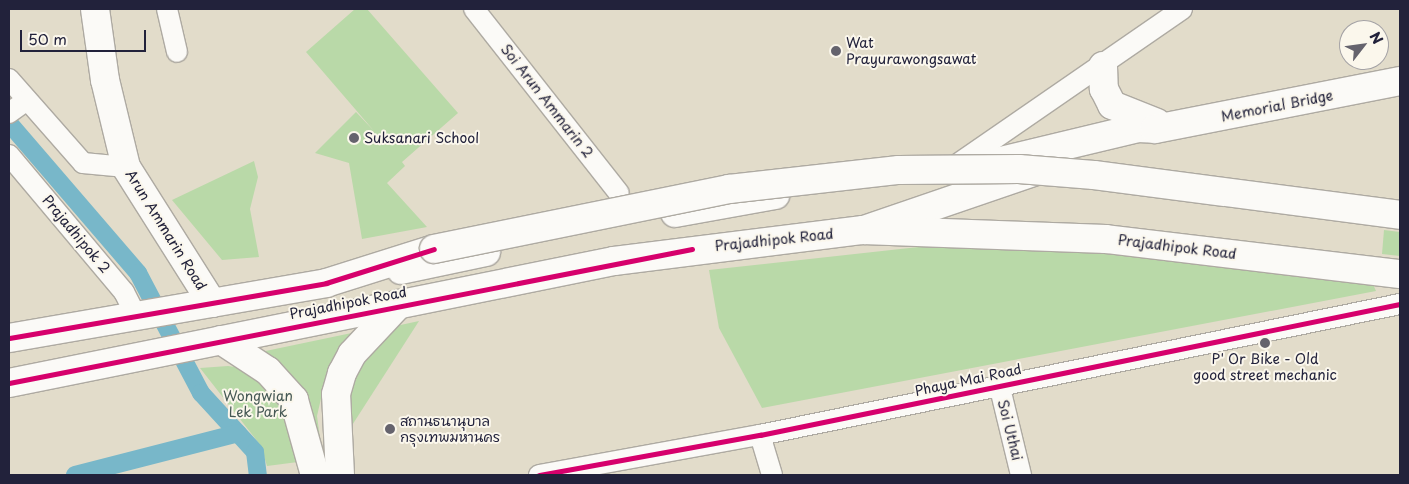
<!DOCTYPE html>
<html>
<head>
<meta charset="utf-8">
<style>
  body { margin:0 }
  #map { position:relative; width:1409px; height:484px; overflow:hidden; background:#e2dcca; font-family:"Playpen Sans","Playpen Sans Thai",sans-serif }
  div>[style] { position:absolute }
  .green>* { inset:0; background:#b9d9a8 }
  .canal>* { height:18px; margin:-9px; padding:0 9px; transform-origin:9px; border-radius:9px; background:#78b7c9 }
  .roads { filter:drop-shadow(1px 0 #aeaaa2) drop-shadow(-1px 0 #aeaaa2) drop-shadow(0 1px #aeaaa2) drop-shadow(0 -1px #aeaaa2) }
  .minor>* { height:20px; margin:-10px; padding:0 10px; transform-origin:10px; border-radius:10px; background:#fbfaf7 }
  .secondary>* { height:28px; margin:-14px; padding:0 14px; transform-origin:14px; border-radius:14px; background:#fbfaf7 }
  .primary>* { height:28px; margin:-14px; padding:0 14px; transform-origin:14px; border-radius:14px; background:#fbfaf7 }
  .bridges { filter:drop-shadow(1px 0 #aeaaa2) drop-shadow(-1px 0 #aeaaa2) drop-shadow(0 1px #aeaaa2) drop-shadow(0 -1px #aeaaa2) }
  .primary-bridge>* { height:28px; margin:-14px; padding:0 14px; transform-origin:14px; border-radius:14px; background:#fbfaf7 }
  .cycleway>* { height:5px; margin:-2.5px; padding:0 2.5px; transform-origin:2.5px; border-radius:2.5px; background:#d6006c }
  .dots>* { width:14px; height:14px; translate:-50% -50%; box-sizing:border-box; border:2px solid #fbf7ec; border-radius:50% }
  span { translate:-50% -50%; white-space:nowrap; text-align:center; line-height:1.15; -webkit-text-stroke:4px #fbf7ec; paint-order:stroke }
  .poi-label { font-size:14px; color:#22223b }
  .left { translate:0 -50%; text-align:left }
  .street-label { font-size:14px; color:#22223b }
  .park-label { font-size:14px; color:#455854 }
  .frame { position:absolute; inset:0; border:10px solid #22223b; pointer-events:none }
  .north { position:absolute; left:1339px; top:20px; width:50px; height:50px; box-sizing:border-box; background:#fbf7ec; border:1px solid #a4a2a5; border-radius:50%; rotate:60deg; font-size:14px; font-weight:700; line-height:20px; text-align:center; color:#22223b }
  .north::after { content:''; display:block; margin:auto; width:18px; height:22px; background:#65636d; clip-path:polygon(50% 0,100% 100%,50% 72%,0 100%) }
  .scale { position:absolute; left:20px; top:30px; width:126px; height:22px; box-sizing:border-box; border:2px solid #22223b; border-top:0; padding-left:6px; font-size:15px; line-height:18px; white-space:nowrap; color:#22223b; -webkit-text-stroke:4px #fbf7ec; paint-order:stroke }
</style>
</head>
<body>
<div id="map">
  <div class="green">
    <i style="clip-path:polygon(355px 9px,367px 9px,458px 113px,402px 162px,405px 166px,387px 183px,427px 227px,362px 239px,349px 163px,315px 153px,356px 112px,374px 131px,306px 52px)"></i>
    <i style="clip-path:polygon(254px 161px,258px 177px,250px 209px,259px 257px,222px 260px,172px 200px)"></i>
    <i style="clip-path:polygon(1384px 230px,1400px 232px,1400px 256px,1382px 254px)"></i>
    <i style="clip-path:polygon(955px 243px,1099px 247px,1371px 280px,1376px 291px,762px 408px,719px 328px,709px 270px)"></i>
    <i style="clip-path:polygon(419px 321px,349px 430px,340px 391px,382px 329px)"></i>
    <i style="clip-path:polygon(366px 330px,342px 353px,325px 381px,317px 416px,325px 475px,256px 353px)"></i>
    <i style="clip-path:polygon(228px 366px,255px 370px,283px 398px,298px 462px,267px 466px,261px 446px,200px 368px)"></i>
  </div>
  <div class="canal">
    <i style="left:9px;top:123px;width:198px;rotate:49.3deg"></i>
    <i style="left:138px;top:273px;width:136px;rotate:62.3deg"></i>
    <i style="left:201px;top:393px;width:80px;rotate:47.5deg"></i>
    <i style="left:255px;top:452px;width:23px;rotate:83deg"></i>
    <i style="left:75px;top:475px;width:168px;rotate:-14.4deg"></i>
  </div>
  <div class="roads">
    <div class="minor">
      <i style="left:167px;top:9px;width:44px;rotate:76.9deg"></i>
      <i style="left:474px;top:9px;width:234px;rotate:51.8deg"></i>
      <i style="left:9px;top:79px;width:112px;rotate:48.6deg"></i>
      <i style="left:83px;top:163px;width:43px;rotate:5.3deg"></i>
      <i style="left:9px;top:113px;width:22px;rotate:-36deg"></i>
      <i style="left:9px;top:155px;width:179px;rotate:50deg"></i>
      <i style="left:124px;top:292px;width:28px;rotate:63deg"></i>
      <i style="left:949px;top:170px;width:283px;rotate:-34.6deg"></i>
      <i style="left:999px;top:384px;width:94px;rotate:76.4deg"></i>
      <i style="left:760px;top:435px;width:42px;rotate:73.3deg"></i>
      <i style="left:539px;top:475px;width:225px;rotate:-10.3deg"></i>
      <i style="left:760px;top:435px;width:653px;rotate:-11.57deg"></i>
    </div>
    <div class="secondary">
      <i style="left:95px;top:9px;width:72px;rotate:82deg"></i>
      <i style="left:105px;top:80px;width:89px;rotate:76.4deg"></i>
      <i style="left:126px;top:167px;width:161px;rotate:57.7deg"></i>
      <i style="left:1103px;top:66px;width:23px;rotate:88deg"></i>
      <i style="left:1104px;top:89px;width:18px;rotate:63deg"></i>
      <i style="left:1112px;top:105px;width:48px;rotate:21.8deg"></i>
      <i style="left:988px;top:164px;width:154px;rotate:-13.5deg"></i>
      <i style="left:1138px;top:128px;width:17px;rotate:3deg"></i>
      <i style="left:1155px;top:129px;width:250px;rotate:-11.1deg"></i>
      <i style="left:675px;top:213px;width:102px;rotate:-10.2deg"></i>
      <i style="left:864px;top:230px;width:179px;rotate:-18.9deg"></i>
      <i style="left:401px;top:270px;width:87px;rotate:-12deg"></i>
      <i style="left:221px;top:340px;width:56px;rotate:33.4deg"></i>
      <i style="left:268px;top:371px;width:39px;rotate:48deg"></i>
      <i style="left:294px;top:400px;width:78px;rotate:74.4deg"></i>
      <i style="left:340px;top:475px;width:81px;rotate:-92.8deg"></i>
      <i style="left:336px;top:394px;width:22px;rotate:-74deg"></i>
      <i style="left:342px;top:373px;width:21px;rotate:-62deg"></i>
      <i style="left:352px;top:354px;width:69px;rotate:-46.8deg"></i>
    </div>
    <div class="primary">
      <i style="left:9px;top:338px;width:322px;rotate:-9.8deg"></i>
      <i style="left:326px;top:283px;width:113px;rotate:-17.5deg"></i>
      <i style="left:9px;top:383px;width:617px;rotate:-11.4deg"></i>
      <i style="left:614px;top:261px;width:251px;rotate:-7.1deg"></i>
      <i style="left:863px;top:230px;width:243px;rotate:2.1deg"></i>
      <i style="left:1106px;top:239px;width:296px;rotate:6.8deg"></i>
    </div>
  </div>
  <div class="bridges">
    <div class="primary-bridge">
      <i style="left:434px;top:249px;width:301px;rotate:-11.5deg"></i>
      <i style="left:729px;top:189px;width:171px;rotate:-6.4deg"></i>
      <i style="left:899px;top:170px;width:120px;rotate:-0.5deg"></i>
      <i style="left:1019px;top:169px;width:75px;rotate:4.6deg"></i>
      <i style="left:1094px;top:175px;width:309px;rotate:7.4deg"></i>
    </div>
  </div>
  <div class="cycleway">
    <i style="left:9px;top:338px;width:322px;rotate:-9.8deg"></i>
    <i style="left:326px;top:283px;width:113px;rotate:-17.5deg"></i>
    <i style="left:9px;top:383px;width:696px;rotate:-11.1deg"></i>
    <i style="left:539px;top:475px;width:225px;rotate:-10.3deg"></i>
    <i style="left:760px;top:435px;width:653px;rotate:-11.57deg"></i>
  </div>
  <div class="dots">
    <i style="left:836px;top:51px;background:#65636d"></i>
    <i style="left:354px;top:138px;background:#65636d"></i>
    <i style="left:1265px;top:343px;background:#65636d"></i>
    <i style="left:390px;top:429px;background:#65636d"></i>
  </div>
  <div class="poi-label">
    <span class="left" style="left:846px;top:51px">Wat<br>Prayurawongsawat</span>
    <span class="left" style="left:364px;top:138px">Suksanari School</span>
    <span style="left:1265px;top:367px">P' Or Bike - Old<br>good street mechanic</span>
    <span class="left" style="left:400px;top:429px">สถานธนานุบาล<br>กรุงเทพมหานคร</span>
  </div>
  <div class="street-label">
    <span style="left:547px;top:101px;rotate:52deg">Soi Arun Ammarin 2</span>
    <span style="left:1277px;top:106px;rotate:-11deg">Memorial Bridge</span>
    <span style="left:166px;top:230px;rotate:58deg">Arun Ammarin Road</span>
    <span style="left:76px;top:234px;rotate:50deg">Prajadhipok 2</span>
    <span style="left:774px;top:240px;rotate:-6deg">Prajadhipok Road</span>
    <span style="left:1177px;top:247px;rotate:7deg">Prajadhipok Road</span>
    <span style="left:348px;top:303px;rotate:-11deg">Prajadhipok Road</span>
    <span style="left:968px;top:380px;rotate:-12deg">Phaya Mai Road</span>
    <span style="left:1010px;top:430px;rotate:76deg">Soi Uthai</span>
  </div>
  <div class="park-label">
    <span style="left:258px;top:404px">Wongwian<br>Lek Park</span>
  </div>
  <div class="frame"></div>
  <div class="north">N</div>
  <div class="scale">50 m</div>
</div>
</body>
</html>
